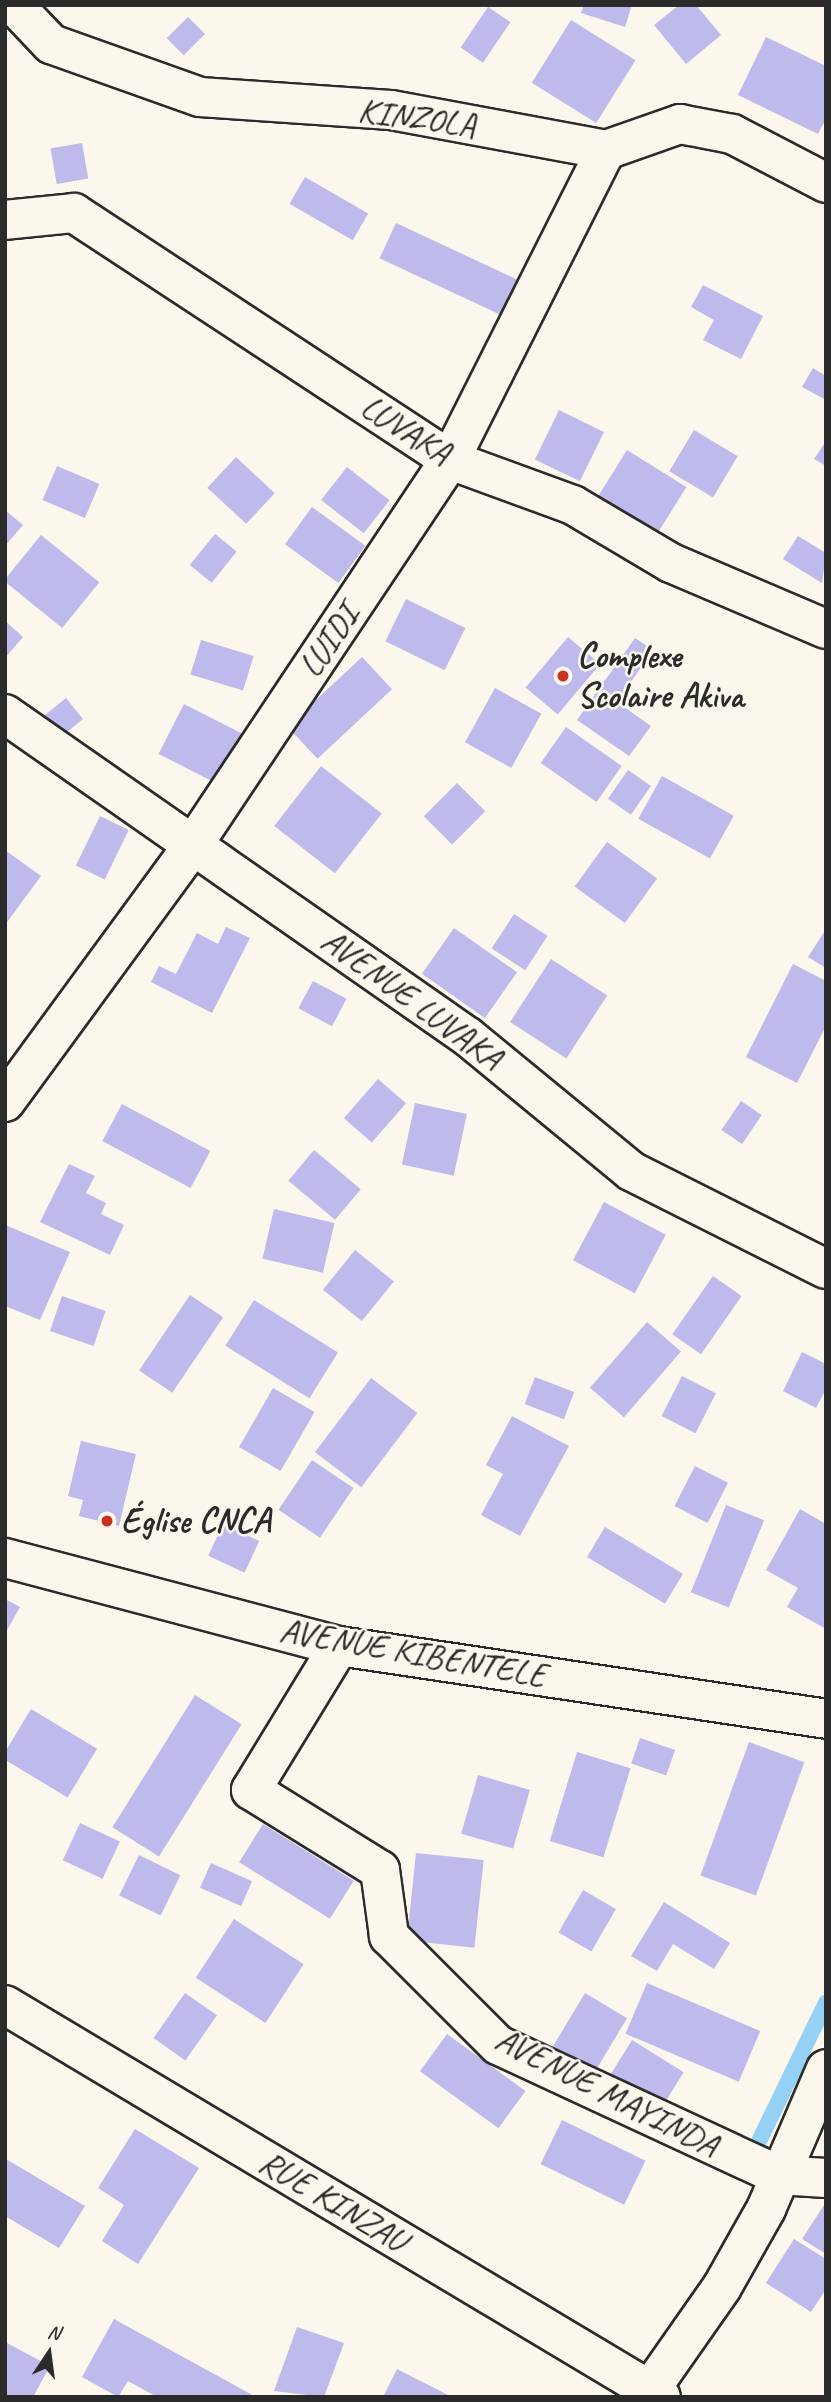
<!DOCTYPE html>
<html>
<head>
<meta charset="utf-8">
<style>
  body { margin:0 }
  #map { position:relative; width:831px; height:2402px; overflow:hidden; background:#fbf7ec; font-family:Caveat,sans-serif }
  div>[style] { position:absolute }
  .stream>* { height:16px; margin:-8px; padding:0 8px; transform-origin:8px; border-radius:8px; background:#95d0f5 }
  .building>* { inset:0; background:#bfbaec; transform-origin:0 0 }
  .roads { filter:drop-shadow(2px 0 #2b2b2b) drop-shadow(-2px 0 #2b2b2b) drop-shadow(0 2px #2b2b2b) drop-shadow(0 -2px #2b2b2b) }
  .street>* { height:38px; margin:-19px; padding:0 19px; transform-origin:19px; border-radius:19px; background:#fbf7ec }
  .dots>* { width:19px; height:19px; translate:-50% -50%; box-sizing:border-box; border:4px solid #fbf7ec; border-radius:50% }
  span { translate:-50% -50%; white-space:nowrap; text-align:center; line-height:1.15; -webkit-text-stroke:5px #fbf7ec; paint-order:stroke }
  .street-label { font-size:35px; color:#2b2b2b }
  .poi-label { font-size:35px; color:#2b2b2b; font-weight:700 }
  .left { translate:0 -50%; text-align:left }
  .frame { position:absolute; inset:0; border:7px solid #2b2b2b; pointer-events:none }
  .north { position:absolute; left:14px; top:2318px; width:70px; height:70px; -webkit-text-stroke:5px #fbf7ec; paint-order:stroke; rotate:13deg; font-size:19px; font-weight:700; line-height:28px; text-align:center; color:#2b2b2b }
  .north::after { content:''; display:block; margin:auto; width:24px; height:32px; background:#2b2b2b; clip-path:polygon(50% 0,100% 100%,50% 72%,0 100%) }
</style>
</head>
<body>
<div id="map">
  <div class="stream">
    <i style="left:749px;top:2162px;width:177px;rotate:-64.2deg"></i>
  </div>
  <div class="building">
    <i style="clip-path:polygon(584px 5px,632px 5px,625px 27px,581px 13px)"></i>
    <i style="clip-path:polygon(679px 5px,696px 5px,721px 35px,686px 64px,654px 25px)"></i>
    <i style="left:488px;top:7px;width:27px;height:49px;rotate:34deg"></i>
    <i style="left:188px;top:17px;width:24px;height:30px;rotate:45deg"></i>
    <i style="left:571px;top:20px;width:76px;height:74px;rotate:32deg"></i>
    <i style="clip-path:polygon(766px 37px,826px 66px,826px 119px,818px 134px,738px 95px)"></i>
    <i style="left:82px;top:143px;width:36px;height:32px;rotate:80deg"></i>
    <i style="left:305px;top:177px;width:73px;height:31px;rotate:30deg"></i>
    <i style="left:396px;top:223px;width:134px;height:39px;rotate:25deg"></i>
    <i style="clip-path:polygon(703px 285px,763px 316px,741px 359px,703px 340px,714px 320px,691px 307px)"></i>
    <i style="clip-path:polygon(813px 368px,826px 376px,826px 400px,802px 387px)"></i>
    <i style="left:559px;top:410px;width:50px;height:55px;rotate:26deg"></i>
    <i style="left:694px;top:430px;width:51px;height:48px;rotate:31deg"></i>
    <i style="clip-path:polygon(826px 441px,826px 466px,814px 459px)"></i>
    <i style="left:627px;top:450px;width:70px;height:62px;rotate:32deg"></i>
    <i style="left:236px;top:457px;width:53px;height:42px;rotate:43deg"></i>
    <i style="left:57px;top:466px;width:46px;height:37px;rotate:23deg"></i>
    <i style="left:347px;top:467px;width:54px;height:42px;rotate:38deg"></i>
    <i style="left:312px;top:507px;width:66px;height:46px;rotate:36deg"></i>
    <i style="clip-path:polygon(5px 510px,23px 525px,5px 546px)"></i>
    <i style="left:215px;top:534px;width:28px;height:40px;rotate:39deg"></i>
    <i style="left:41px;top:535px;width:75px;height:59px;rotate:39deg"></i>
    <i style="clip-path:polygon(798px 536px,826px 553px,822px 583px,783px 559px)"></i>
    <i style="left:406px;top:599px;width:66px;height:47px;rotate:26deg"></i>
    <i style="clip-path:polygon(5px 621px,23px 637px,5px 658px)"></i>
    <i style="left:568px;top:637px;width:42px;height:66px;rotate:40deg"></i>
    <i style="clip-path:polygon(635px 638px,653px 650px,617px 702px,651px 726px,629px 756px,577px 720px)"></i>
    <i style="left:201px;top:640px;width:55px;height:36px;rotate:17deg"></i>
    <i style="left:362px;top:657px;width:44px;height:102px;rotate:47deg"></i>
    <i style="left:495px;top:688px;width:53px;height:62px;rotate:29deg"></i>
    <i style="left:66px;top:698px;width:27px;height:35px;rotate:51deg"></i>
    <i style="left:184px;top:704px;width:65px;height:56px;rotate:27deg"></i>
    <i style="left:566px;top:727px;width:68px;height:44px;rotate:35deg"></i>
    <i style="left:321px;top:766px;width:77px;height:76px;rotate:38deg"></i>
    <i style="left:628px;top:770px;width:28px;height:35px;rotate:35deg"></i>
    <i style="left:662px;top:776px;width:82px;height:49px;rotate:29deg"></i>
    <i style="left:457px;top:783px;width:40px;height:47px;rotate:45deg"></i>
    <i style="left:100px;top:816px;width:32px;height:55px;rotate:26deg"></i>
    <i style="left:607px;top:842px;width:62px;height:55px;rotate:36deg"></i>
    <i style="clip-path:polygon(5px 850px,41px 876px,5px 925px)"></i>
    <i style="left:514px;top:914px;width:40px;height:41px;rotate:33deg"></i>
    <i style="clip-path:polygon(226px 927px,250px 938px,212px 1013px,151px 982px,159px 966px,176px 974px,197px 933px,218px 944px)"></i>
    <i style="left:454px;top:928px;width:77px;height:56px;rotate:35deg"></i>
    <i style="clip-path:polygon(826px 929px,826px 968px,808px 957px)"></i>
    <i style="left:551px;top:959px;width:67px;height:75px;rotate:33deg"></i>
    <i style="clip-path:polygon(793px 964px,826px 981px,826px 1026px,797px 1083px,746px 1057px)"></i>
    <i style="left:313px;top:981px;width:38px;height:31px;rotate:28deg"></i>
    <i style="left:378px;top:1079px;width:37px;height:52px;rotate:41deg"></i>
    <i style="left:741px;top:1101px;width:25px;height:35px;rotate:34deg"></i>
    <i style="left:415px;top:1103px;width:53px;height:63px;rotate:12deg"></i>
    <i style="left:122px;top:1104px;width:100px;height:42px;rotate:28deg"></i>
    <i style="left:314px;top:1150px;width:61px;height:40px;rotate:40deg"></i>
    <i style="clip-path:polygon(69px 1164px,95px 1176px,86px 1193px,106px 1203px,101px 1214px,124px 1225px,110px 1255px,40px 1222px)"></i>
    <i style="left:604px;top:1202px;width:70px;height:66px;rotate:28deg"></i>
    <i style="left:274px;top:1209px;width:62px;height:51px;rotate:13deg"></i>
    <i style="clip-path:polygon(5px 1225px,70px 1252px,40px 1320px,5px 1306px)"></i>
    <i style="left:355px;top:1250px;width:50px;height:51px;rotate:39deg"></i>
    <i style="left:713px;top:1276px;width:35px;height:71px;rotate:35deg"></i>
    <i style="left:190px;top:1295px;width:40px;height:91px;rotate:34deg"></i>
    <i style="left:62px;top:1296px;width:46px;height:37px;rotate:19deg"></i>
    <i style="left:254px;top:1300px;width:99px;height:54px;rotate:32deg"></i>
    <i style="left:647px;top:1322px;width:45px;height:87px;rotate:41deg"></i>
    <i style="clip-path:polygon(802px 1352px,826px 1364px,826px 1389px,816px 1408px,783px 1391px)"></i>
    <i style="left:682px;top:1376px;width:38px;height:45px;rotate:27deg"></i>
    <i style="left:535px;top:1377px;width:42px;height:29px;rotate:21deg"></i>
    <i style="left:371px;top:1378px;width:58px;height:93px;rotate:37deg"></i>
    <i style="left:273px;top:1388px;width:48px;height:68px;rotate:30deg"></i>
    <i style="clip-path:polygon(512px 1416px,569px 1446px,520px 1536px,481px 1515px,503px 1474px,486px 1465px)"></i>
    <i style="clip-path:polygon(81px 1441px,136px 1454px,119px 1526px,79px 1516px,83px 1500px,68px 1496px)"></i>
    <i style="left:312px;top:1460px;width:50px;height:60px;rotate:34deg"></i>
    <i style="left:695px;top:1466px;width:37px;height:45px;rotate:27deg"></i>
    <i style="left:726px;top:1505px;width:41px;height:94px;rotate:22deg"></i>
    <i style="clip-path:polygon(800px 1509px,826px 1524px,826px 1629px,787px 1607px,798px 1588px,766px 1570px)"></i>
    <i style="left:223px;top:1524px;width:40px;height:35px;rotate:25deg"></i>
    <i style="left:605px;top:1527px;width:91px;height:35px;rotate:31deg"></i>
    <i style="clip-path:polygon(5px 1599px,20px 1607px,5px 1634px)"></i>
    <i style="left:195px;top:1695px;width:55px;height:156px;rotate:32deg"></i>
    <i style="left:31px;top:1709px;width:77px;height:57px;rotate:31deg"></i>
    <i style="left:640px;top:1738px;width:37px;height:27px;rotate:19deg"></i>
    <i style="left:749px;top:1742px;width:59px;height:142px;rotate:20deg"></i>
    <i style="left:577px;top:1752px;width:56px;height:93px;rotate:17deg"></i>
    <i style="left:478px;top:1775px;width:54px;height:61px;rotate:16deg"></i>
    <i style="left:80px;top:1823px;width:44px;height:41px;rotate:25deg"></i>
    <i style="left:263px;top:1824px;width:107px;height:45px;rotate:32deg"></i>
    <i style="left:416px;top:1853px;width:68px;height:88px;rotate:6deg"></i>
    <i style="left:139px;top:1855px;width:46px;height:45px;rotate:26deg"></i>
    <i style="left:211px;top:1863px;width:45px;height:27px;rotate:24deg"></i>
    <i style="left:583px;top:1890px;width:38px;height:49px;rotate:30deg"></i>
    <i style="clip-path:polygon(664px 1902px,730px 1943px,714px 1969px,673px 1944px,657px 1971px,631px 1956px)"></i>
    <i style="left:234px;top:1919px;width:83px;height:70px;rotate:33deg"></i>
    <i style="left:647px;top:1983px;width:123px;height:55px;rotate:23deg"></i>
    <i style="left:185px;top:1993px;width:39px;height:55px;rotate:35deg"></i>
    <i style="left:585px;top:1993px;width:49px;height:69px;rotate:31deg"></i>
    <i style="left:447px;top:2034px;width:97px;height:46px;rotate:36deg"></i>
    <i style="left:632px;top:2040px;width:61px;height:50px;rotate:32deg"></i>
    <i style="left:562px;top:2120px;width:93px;height:49px;rotate:26deg"></i>
    <i style="clip-path:polygon(135px 2129px,199px 2168px,138px 2264px,102px 2241px,124px 2205px,98px 2188px)"></i>
    <i style="clip-path:polygon(6px 2159px,85px 2206px,59px 2248px,5px 2216px)"></i>
    <i style="clip-path:polygon(826px 2202px,826px 2254px,802px 2239px)"></i>
    <i style="clip-path:polygon(794px 2239px,826px 2259px,826px 2289px,811px 2312px,766px 2283px)"></i>
    <i style="clip-path:polygon(114px 2319px,256px 2397px,157px 2397px,128px 2381px,118px 2397px,82px 2377px)"></i>
    <i style="clip-path:polygon(297px 2327px,344px 2343px,324px 2397px,274px 2391px)"></i>
    <i style="clip-path:polygon(5px 2342px,50px 2366px,33px 2397px,5px 2397px)"></i>
    <i style="clip-path:polygon(397px 2369px,452px 2397px,383px 2397px)"></i>
  </div>
  <div class="roads">
    <div class="street">
      <i style="left:14px;top:5px;width:54px;rotate:46.5deg"></i>
      <i style="left:51px;top:44px;width:158px;rotate:19.6deg"></i>
      <i style="left:200px;top:97px;width:191px;rotate:3.9deg"></i>
      <i style="left:391px;top:110px;width:219px;rotate:10.5deg"></i>
      <i style="left:606px;top:150px;width:78px;rotate:-19.4deg"></i>
      <i style="left:680px;top:124px;width:53px;rotate:10.9deg"></i>
      <i style="left:732px;top:134px;width:106px;rotate:27.5deg"></i>
      <i style="left:5px;top:220px;width:69px;rotate:-5.8deg"></i>
      <i style="left:74px;top:213px;width:450px;rotate:33.3deg"></i>
      <i style="left:450px;top:460px;width:131px;rotate:20.1deg"></i>
      <i style="left:573px;top:505px;width:114px;rotate:30.6deg"></i>
      <i style="left:671px;top:563px;width:168px;rotate:23.1deg"></i>
      <i style="left:5px;top:714px;width:565px;rotate:34.9deg"></i>
      <i style="left:468px;top:1037px;width:211px;rotate:39.4deg"></i>
      <i style="left:631px;top:1171px;width:218px;rotate:26.7deg"></i>
      <i style="left:5px;top:1102px;width:322px;rotate:-53.8deg"></i>
      <i style="left:195px;top:842px;width:459px;rotate:-56.3deg"></i>
      <i style="left:450px;top:460px;width:347px;rotate:-63.3deg"></i>
      <i style="left:5px;top:1558px;width:345px;rotate:14.8deg"></i>
      <i style="left:339px;top:1646px;width:492px;rotate:8.5deg"></i>
      <i style="left:339px;top:1646px;width:169px;rotate:121.4deg"></i>
      <i style="left:251px;top:1790px;width:152px;rotate:31.8deg"></i>
      <i style="left:380px;top:1870px;width:67px;rotate:82.2deg"></i>
      <i style="left:389px;top:1936px;width:154px;rotate:45deg"></i>
      <i style="left:498px;top:2045px;width:309px;rotate:24.9deg"></i>
      <i style="left:778px;top:2175px;width:48px;rotate:3.6deg"></i>
      <i style="left:5px;top:2005px;width:764px;rotate:30.86deg"></i>
      <i style="left:645px;top:2397px;width:134px;rotate:-55deg"></i>
      <i style="left:722px;top:2287px;width:90px;rotate:-60.6deg"></i>
      <i style="left:766px;top:2209px;width:152px;rotate:-66.8deg"></i>
    </div>
  </div>
  <div class="dots">
    <i style="left:563px;top:676px;background:#c8321e"></i>
    <i style="left:107px;top:1521px;background:#c8321e"></i>
  </div>
  <div class="street-label">
    <span style="left:417px;top:118px;rotate:8deg">KINZOLA</span>
    <span style="left:406px;top:430px;rotate:32deg">LUVAKA</span>
    <span style="left:329px;top:641px;rotate:-56deg">LUIDI</span>
    <span style="left:412px;top:999px;rotate:36deg">AVENUE LUVAKA</span>
    <span style="left:413px;top:1653px;rotate:10deg">AVENUE KIBENTELE</span>
    <span style="left:607px;top:2092px;rotate:27deg">AVENUE MAYINDA</span>
    <span style="left:333px;top:2201px;rotate:31deg">RUE KINZAU</span>
  </div>
  <div class="poi-label">
    <span class="left" style="left:577px;top:676px">Complexe<br>Scolaire Akiva</span>
    <span class="left" style="left:121px;top:1521px">Église CNCA</span>
  </div>
  <div class="frame"></div>
  <div class="north">N</div>
</div>
</body>
</html>
